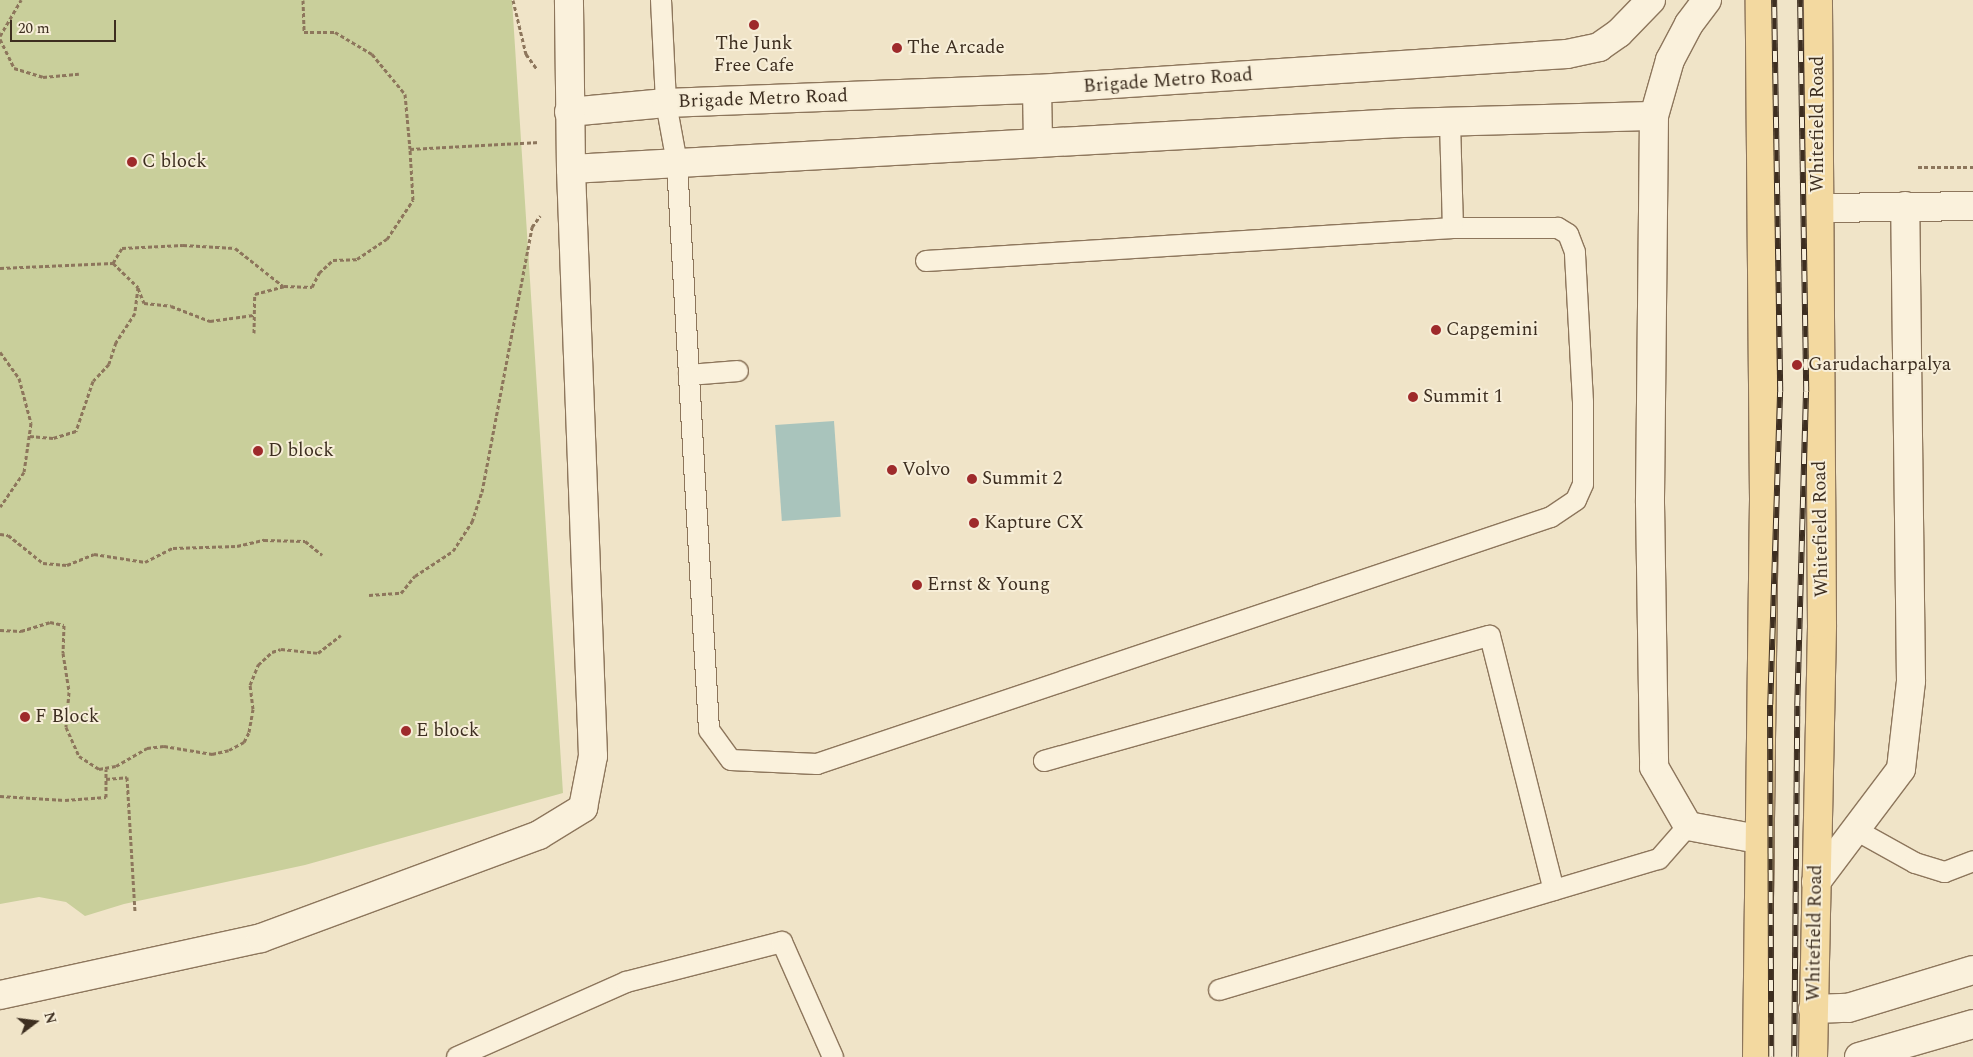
<!DOCTYPE html>
<html>
<head>
<meta charset="utf-8">
<style>
  body { margin:0 }
  #map { position:relative; width:1973px; height:1057px; overflow:hidden; background:#f0e4c8; font-family:Spectral,serif }
  div>[style] { position:absolute }
  .green>* { inset:0; background:#c9cf9b }
  .water>* { inset:0; background:#a9c4bc; transform-origin:0 0 }
  .path>* { height:3px; margin-top:-1.5px; transform-origin:0; background:repeating-linear-gradient(90deg,#8d765c 0 4px,transparent 0 6.5px) }
  .roads { filter:drop-shadow(1px 0 #8d765c) drop-shadow(-1px 0 #8d765c) drop-shadow(0 1px #8d765c) drop-shadow(0 -1px #8d765c) }
  .lane>* { height:20px; margin:-10px; padding:0 10px; transform-origin:10px; border-radius:10px; background:#faf1dc }
  .street>* { height:28px; margin:-14px; padding:0 14px; transform-origin:14px; border-radius:14px; background:#faf1dc }
  .secondary>* { height:28px; margin:-14px; padding:0 14px; transform-origin:14px; border-radius:14px; background:#faf1dc }
  .primary>* { height:28px; margin:-14px; padding:0 14px; transform-origin:14px; border-radius:14px; background:#f3d9a0 }
  .rail>* { height:5.5px; margin-top:-2.75px; transform-origin:0; background:repeating-linear-gradient(90deg,#f7eed8 0 11px,#3d2e20 0 22px); box-sizing:border-box; border-block:1px solid #3d2e20 }
  .dots>* { width:14px; height:14px; translate:-50% -50%; box-sizing:border-box; border:2px solid #f7eed8; border-radius:50% }
  span { translate:-50% -50%; white-space:nowrap; text-align:center; line-height:1.15; -webkit-text-stroke:4px #f7eed8; paint-order:stroke }
  .poi-label { font-size:19px; color:#3d2e20 }
  .left { translate:0 -50%; text-align:left }
  .street-label { font-size:19px; color:#3d2e20 }
  .north { position:absolute; left:10px; top:997px; width:50px; height:50px; -webkit-text-stroke:4px #f7eed8; paint-order:stroke; rotate:75deg; font-size:14px; font-weight:700; line-height:20px; text-align:center; color:#3d2e20 }
  .north::after { content:''; display:block; margin:auto; width:18px; height:22px; background:#3d2e20; clip-path:polygon(50% 0,100% 100%,50% 72%,0 100%) }
  .scale { position:absolute; left:10px; top:20px; width:106px; height:22px; box-sizing:border-box; border:2px solid #3d2e20; border-top:0; padding-left:6px; font-size:15px; line-height:18px; white-space:nowrap; color:#3d2e20; -webkit-text-stroke:4px #f7eed8; paint-order:stroke }
</style>
</head>
<body>
<div id="map">
  <div class="green">
    <i style="clip-path:polygon(0 0,512px 0,563px 793px,305px 865px,124px 904px,85px 916px,66px 902px,39px 897px,0 904px)"></i>
  </div>
  <div class="water">
    <i style="left:834px;top:421px;width:96px;height:59px;rotate:86deg"></i>
  </div>
  <div class="path">
    <i style="left:303px;top:0;width:32px;rotate:88deg"></i>
    <i style="left:304px;top:32px;width:31px"></i>
    <i style="left:335px;top:32px;width:43px;rotate:30.7deg"></i>
    <i style="left:372px;top:54px;width:52px;rotate:50.5deg"></i>
    <i style="left:405px;top:94px;width:55px;rotate:84.8deg"></i>
    <i style="left:513px;top:0;width:56px;rotate:76.5deg"></i>
    <i style="left:526px;top:54px;width:19px;rotate:54deg"></i>
    <i style="left:0;top:36px;width:42px;rotate:-59.7deg"></i>
    <i style="left:0;top:39px;width:32px;rotate:64deg"></i>
    <i style="left:14px;top:68px;width:30px;rotate:17deg"></i>
    <i style="left:43px;top:77px;width:36px;rotate:-5deg"></i>
    <i style="left:1918px;top:167px;width:55px"></i>
    <i style="left:113px;top:263px;width:17px;rotate:-59deg"></i>
    <i style="left:122px;top:248px;width:61px;rotate:-2.8deg"></i>
    <i style="left:183px;top:245px;width:52px;rotate:3.3deg"></i>
    <i style="left:235px;top:248px;width:61px;rotate:38.4deg"></i>
    <i style="left:0;top:268px;width:113px;rotate:-2.5deg"></i>
    <i style="left:113px;top:263px;width:35px;rotate:44deg"></i>
    <i style="left:138px;top:287px;width:26px;rotate:97deg"></i>
    <i style="left:135px;top:313px;width:35px;rotate:123deg"></i>
    <i style="left:116px;top:342px;width:23px;rotate:108deg"></i>
    <i style="left:109px;top:364px;width:23px;rotate:133deg"></i>
    <i style="left:93px;top:381px;width:53px;rotate:108.8deg"></i>
    <i style="left:76px;top:431px;width:24px;rotate:163deg"></i>
    <i style="left:53px;top:438px;width:24px;rotate:-175deg"></i>
    <i style="left:138px;top:288px;width:16px;rotate:68deg"></i>
    <i style="left:144px;top:303px;width:27px;rotate:6deg"></i>
    <i style="left:171px;top:306px;width:42px;rotate:21deg"></i>
    <i style="left:210px;top:321px;width:44px;rotate:-7.8deg"></i>
    <i style="left:254px;top:333px;width:39px;rotate:-89deg"></i>
    <i style="left:255px;top:294px;width:30px;rotate:-15deg"></i>
    <i style="left:284px;top:286px;width:28px;rotate:2deg"></i>
    <i style="left:312px;top:287px;width:16px;rotate:-63deg"></i>
    <i style="left:319px;top:273px;width:19px;rotate:-43deg"></i>
    <i style="left:333px;top:260px;width:24px;rotate:-2deg"></i>
    <i style="left:357px;top:259px;width:36px;rotate:-34deg"></i>
    <i style="left:387px;top:239px;width:47px;rotate:-56.3deg"></i>
    <i style="left:413px;top:200px;width:51px;rotate:-93.4deg"></i>
    <i style="left:410px;top:149px;width:130px;rotate:-3.1deg"></i>
    <i style="left:0;top:352px;width:32px;rotate:54deg"></i>
    <i style="left:19px;top:378px;width:47px;rotate:75.1deg"></i>
    <i style="left:31px;top:423px;width:49px;rotate:98.1deg"></i>
    <i style="left:24px;top:472px;width:42px;rotate:124.4deg"></i>
    <i style="left:0;top:534px;width:8px;rotate:7deg"></i>
    <i style="left:8px;top:535px;width:45px;rotate:38.7deg"></i>
    <i style="left:43px;top:563px;width:24px;rotate:5deg"></i>
    <i style="left:67px;top:565px;width:29px;rotate:-22deg"></i>
    <i style="left:94px;top:554px;width:52px;rotate:8.9deg"></i>
    <i style="left:145px;top:562px;width:31px;rotate:-27deg"></i>
    <i style="left:173px;top:548px;width:64px;rotate:-1.8deg"></i>
    <i style="left:237px;top:546px;width:28px;rotate:-13deg"></i>
    <i style="left:264px;top:540px;width:41px;rotate:1.4deg"></i>
    <i style="left:305px;top:541px;width:22px;rotate:39deg"></i>
    <i style="left:369px;top:595px;width:32px;rotate:-4deg"></i>
    <i style="left:401px;top:593px;width:22px;rotate:-51deg"></i>
    <i style="left:415px;top:576px;width:45px;rotate:-33.3deg"></i>
    <i style="left:453px;top:551px;width:35px;rotate:-57deg"></i>
    <i style="left:472px;top:522px;width:32px;rotate:-72deg"></i>
    <i style="left:482px;top:492px;width:270px;rotate:-79.3deg"></i>
    <i style="left:532px;top:227px;width:14px;rotate:-54deg"></i>
    <i style="left:0;top:630px;width:21px;rotate:3deg"></i>
    <i style="left:21px;top:631px;width:30px;rotate:-17deg"></i>
    <i style="left:50px;top:622px;width:14px;rotate:12deg"></i>
    <i style="left:64px;top:625px;width:28px;rotate:92deg"></i>
    <i style="left:63px;top:653px;width:39px;rotate:81deg"></i>
    <i style="left:69px;top:692px;width:35px;rotate:95deg"></i>
    <i style="left:66px;top:727px;width:32px;rotate:66deg"></i>
    <i style="left:79px;top:756px;width:24px;rotate:33deg"></i>
    <i style="left:99px;top:769px;width:17px;rotate:-10deg"></i>
    <i style="left:116px;top:766px;width:36px;rotate:-30deg"></i>
    <i style="left:147px;top:748px;width:17px;rotate:-7deg"></i>
    <i style="left:164px;top:746px;width:49px;rotate:9.5deg"></i>
    <i style="left:212px;top:754px;width:17px;rotate:-13deg"></i>
    <i style="left:229px;top:750px;width:17px;rotate:-28deg"></i>
    <i style="left:244px;top:742px;width:11px;rotate:-63deg"></i>
    <i style="left:249px;top:732px;width:23px;rotate:-80deg"></i>
    <i style="left:253px;top:709px;width:24px;rotate:-97deg"></i>
    <i style="left:250px;top:685px;width:22px;rotate:-68deg"></i>
    <i style="left:258px;top:665px;width:19px;rotate:-43deg"></i>
    <i style="left:272px;top:652px;width:9px;rotate:-18deg"></i>
    <i style="left:281px;top:649px;width:37px;rotate:6deg"></i>
    <i style="left:318px;top:653px;width:29px;rotate:-38deg"></i>
    <i style="left:106px;top:779px;width:21px;rotate:-5deg"></i>
    <i style="left:127px;top:777px;width:134px;rotate:86.6deg"></i>
    <i style="left:0;top:796px;width:65px;rotate:3.5deg"></i>
    <i style="left:65px;top:800px;width:41px;rotate:-4.2deg"></i>
    <i style="left:106px;top:797px;width:28px;rotate:-90deg"></i>
  </div>
  <div class="roads">
    <div class="lane">
      <i style="left:661px;top:0;width:103px;rotate:87.2deg"></i>
      <i style="left:666px;top:103px;width:61px;rotate:79.6deg"></i>
      <i style="left:677px;top:163px;width:568px;rotate:86.77deg"></i>
      <i style="left:709px;top:730px;width:37px;rotate:54deg"></i>
      <i style="left:731px;top:760px;width:86px;rotate:2.7deg"></i>
      <i style="left:817px;top:764px;width:774px;rotate:-18.6deg"></i>
      <i style="left:1551px;top:517px;width:30px;rotate:-34deg"></i>
      <i style="left:1576px;top:500px;width:17px;rotate:-66deg"></i>
      <i style="left:1583px;top:484px;width:82px;rotate:-90deg"></i>
      <i style="left:1583px;top:402px;width:150px;rotate:-93.1deg"></i>
      <i style="left:1575px;top:252px;width:19px;rotate:-111deg"></i>
      <i style="left:1568px;top:234px;width:12px;rotate:-149deg"></i>
      <i style="left:1558px;top:228px;width:105px;rotate:180deg"></i>
      <i style="left:1453px;top:228px;width:528px;rotate:176.42deg"></i>
      <i style="left:1450px;top:122px;width:106px;rotate:88.4deg"></i>
      <i style="left:689px;top:375px;width:49px;rotate:-4.7deg"></i>
      <i style="left:1044px;top:761px;width:463px;rotate:-15.7deg"></i>
      <i style="left:1490px;top:636px;width:262px;rotate:75.9deg"></i>
      <i style="left:1854px;top:829px;width:70px;rotate:29.1deg"></i>
      <i style="left:1915px;top:863px;width:31px;rotate:17deg"></i>
      <i style="left:1945px;top:872px;width:30px;rotate:-21deg"></i>
      <i style="left:1219px;top:990px;width:459px;rotate:-16.6deg"></i>
      <i style="left:1659px;top:859px;width:44px;rotate:-48.7deg"></i>
      <i style="left:457px;top:1057px;width:185px;rotate:-23.9deg"></i>
      <i style="left:626px;top:982px;width:161px;rotate:-14.4deg"></i>
      <i style="left:782px;top:942px;width:126px;rotate:66.1deg"></i>
    </div>
    <div class="street">
      <i style="left:1037px;top:89px;width:54px;rotate:88.9deg"></i>
      <i style="left:569px;top:112px;width:97px;rotate:-5.3deg"></i>
      <i style="left:666px;top:103px;width:371px;rotate:-2.2deg"></i>
      <i style="left:1037px;top:89px;width:531px;rotate:-3.78deg"></i>
      <i style="left:1567px;top:54px;width:33px;rotate:-12deg"></i>
      <i style="left:1599px;top:47px;width:24px;rotate:-35deg"></i>
      <i style="left:1619px;top:33px;width:46px;rotate:-45.9deg"></i>
      <i style="left:571px;top:169px;width:830px;rotate:-3.18deg"></i>
      <i style="left:1400px;top:123px;width:254px;rotate:-1.6deg"></i>
      <i style="left:1816px;top:882px;width:141px;rotate:-53deg"></i>
      <i style="left:1901px;top:769px;width:89px;rotate:-83.5deg"></i>
      <i style="left:1911px;top:681px;width:475px;rotate:-90.7deg"></i>
      <i style="left:0;top:995px;width:267px;rotate:-12.3deg"></i>
      <i style="left:261px;top:938px;width:296px;rotate:-20.3deg"></i>
      <i style="left:539px;top:835px;width:52px;rotate:-31.5deg"></i>
      <i style="left:583px;top:808px;width:53px;rotate:-79.1deg"></i>
      <i style="left:593px;top:756px;width:587px;rotate:-92.15deg"></i>
      <i style="left:571px;top:169px;width:169px;rotate:-90.7deg"></i>
      <i style="left:1813px;top:1009px;width:35px;rotate:-2deg"></i>
      <i style="left:1848px;top:1008px;width:131px;rotate:-16.9deg"></i>
      <i style="left:1859px;top:1057px;width:119px;rotate:-16.1deg"></i>
    </div>
    <div class="secondary">
      <i style="left:1707px;top:0;width:30px;rotate:127deg"></i>
      <i style="left:1689px;top:24px;width:41px;rotate:117.8deg"></i>
      <i style="left:1670px;top:60px;width:58px;rotate:105.9deg"></i>
      <i style="left:1654px;top:116px;width:387px;rotate:90.6deg"></i>
      <i style="left:1650px;top:503px;width:264px;rotate:89.1deg"></i>
      <i style="left:1654px;top:767px;width:68px;rotate:60deg"></i>
      <i style="left:1688px;top:826px;width:71px;rotate:10.5deg"></i>
      <i style="left:1819px;top:208px;width:154px;rotate:-0.7deg"></i>
    </div>
    <div class="primary">
      <i style="left:1757px;top:1057px;width:559px;rotate:-89.28deg"></i>
      <i style="left:1764px;top:498px;width:498px;rotate:-90.5deg"></i>
      <i style="left:1813px;top:1057px;width:432px;rotate:-88.8deg"></i>
      <i style="left:1822px;top:625px;width:625px;rotate:-90.37deg"></i>
    </div>
  </div>
  <div class="rail">
    <i style="left:1771px;top:1057px;width:352px;rotate:-90.2deg"></i>
    <i style="left:1770px;top:705px;width:313px;rotate:-88.2deg"></i>
    <i style="left:1780px;top:392px;width:392px;rotate:-90.9deg"></i>
    <i style="left:1794px;top:1057px;width:351px;rotate:-89.5deg"></i>
    <i style="left:1797px;top:706px;width:314px;rotate:-88.4deg"></i>
    <i style="left:1806px;top:392px;width:392px;rotate:-90.9deg"></i>
  </div>
  <div class="dots">
    <i style="left:754px;top:25px;background:#9e2a2b"></i>
    <i style="left:897px;top:48px;background:#9e2a2b"></i>
    <i style="left:132px;top:162px;background:#9e2a2b"></i>
    <i style="left:1436px;top:330px;background:#9e2a2b"></i>
    <i style="left:1797px;top:365px;background:#9e2a2b"></i>
    <i style="left:1413px;top:397px;background:#9e2a2b"></i>
    <i style="left:258px;top:451px;background:#9e2a2b"></i>
    <i style="left:892px;top:470px;background:#9e2a2b"></i>
    <i style="left:972px;top:479px;background:#9e2a2b"></i>
    <i style="left:974px;top:523px;background:#9e2a2b"></i>
    <i style="left:917px;top:585px;background:#9e2a2b"></i>
    <i style="left:25px;top:717px;background:#9e2a2b"></i>
    <i style="left:406px;top:731px;background:#9e2a2b"></i>
  </div>
  <div class="poi-label">
    <span style="left:754px;top:55px">The Junk<br>Free Cafe</span>
    <span class="left" style="left:907px;top:48px">The Arcade</span>
    <span class="left" style="left:142px;top:162px">C block</span>
    <span class="left" style="left:1446px;top:330px">Capgemini</span>
    <span class="left" style="left:1808px;top:365px">Garudacharpalya</span>
    <span class="left" style="left:1423px;top:397px">Summit 1</span>
    <span class="left" style="left:268px;top:451px">D block</span>
    <span class="left" style="left:902px;top:470px">Volvo</span>
    <span class="left" style="left:982px;top:479px">Summit 2</span>
    <span class="left" style="left:984px;top:523px">Kapture CX</span>
    <span class="left" style="left:927px;top:585px">Ernst &amp; Young</span>
    <span class="left" style="left:35px;top:717px">F Block</span>
    <span class="left" style="left:416px;top:731px">E block</span>
  </div>
  <div class="street-label">
    <span style="left:1168px;top:81px;rotate:-4deg">Brigade Metro Road</span>
    <span style="left:763px;top:99px;rotate:-2deg">Brigade Metro Road</span>
    <span style="left:1818px;top:124px;rotate:-90deg">Whitefield Road</span>
    <span style="left:1821px;top:529px;rotate:-91deg">Whitefield Road</span>
    <span style="left:1815px;top:933px;rotate:-89deg">Whitefield Road</span>
  </div>
  <div class="north">N</div>
  <div class="scale">20 m</div>
</div>
</body>
</html>
